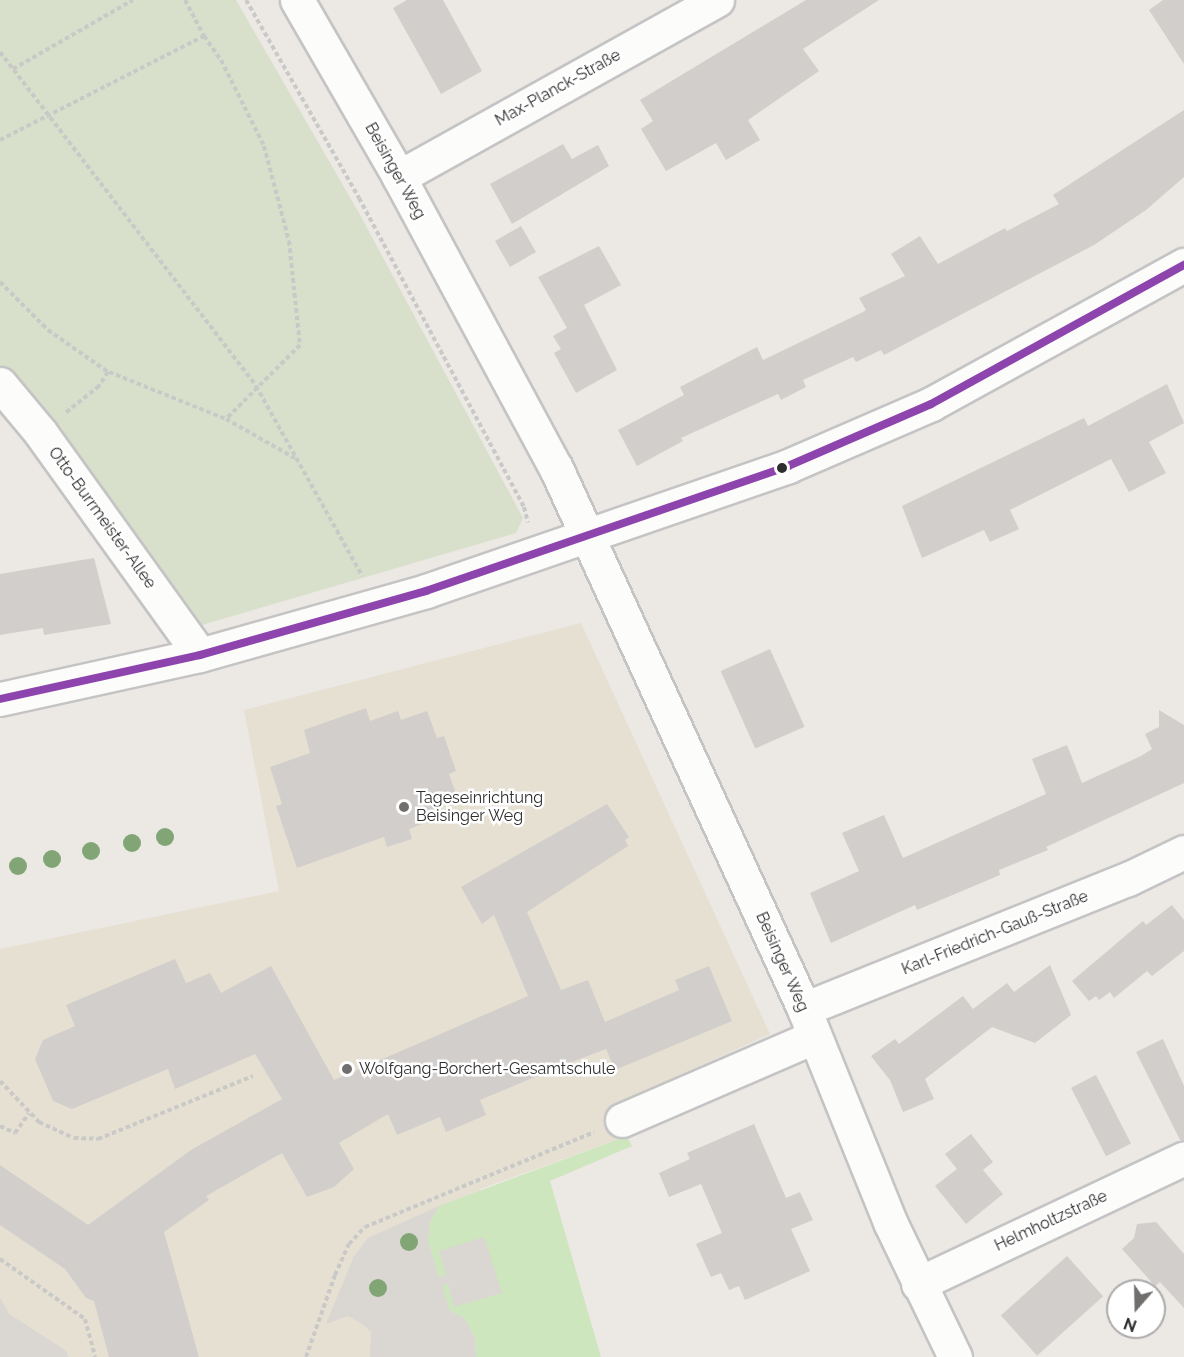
<!DOCTYPE html>
<html>
<head>
<meta charset="utf-8">
<style>
  body { margin:0 }
  #map { position:relative; width:1184px; height:1357px; overflow:hidden; background:#ece8e4; font-family:Raleway,sans-serif }
  div>[style] { position:absolute }
  .education>* { inset:0; background:#e6e0d3 }
  .green>* { inset:0; background:#cee6be }
  .cemetery>* { inset:0; background:#d8e0cc }
  .plaza>* { inset:0; background:#dad6d2 }
  .building>* { inset:0; background:#d1cecb; transform-origin:0 0 }
  .path>* { height:4px; margin-top:-2px; transform-origin:0; background:repeating-linear-gradient(90deg,#c9c9c8 0 4.5px,transparent 0 7.5px) }
  .roads { filter:drop-shadow(2px 0 #c5c4c5) drop-shadow(-2px 0 #c5c4c5) drop-shadow(0 2px #c5c4c5) drop-shadow(0 -2px #c5c4c5) }
  .minor>* { height:33px; margin:-16.5px; padding:0 16.5px; transform-origin:16.5px; border-radius:16.5px; background:#fcfcfb }
  .bus-1>* { height:8px; margin:-4px; padding:0 4px; transform-origin:4px; border-radius:4px; background:#8e44ad }
  .trees>* { width:18px; height:18px; margin:-9px; border-radius:50%; background:#82a575 }
  .dots>* { width:16px; height:16px; translate:-50% -50%; box-sizing:border-box; border:3px solid #fff; border-radius:50% }
  span { translate:-50% -50%; white-space:nowrap; text-align:center; line-height:1.15; -webkit-text-stroke:5px #fff; paint-order:stroke }
  .street-label { font-size:16px; color:#2e2e2e }
  .poi-label { font-size:16px; color:#2e2e2e }
  .left { translate:0 -50%; text-align:left }
  .north { position:absolute; left:1106px; top:1279px; width:60px; height:60px; box-sizing:border-box; background:#fff; border:2px solid #ababab; border-radius:50%; rotate:200deg; font-size:16px; font-weight:700; line-height:24px; text-align:center; color:#2e2e2e }
  .north::after { content:''; display:block; margin:auto; width:21px; height:27px; background:#706f6e; clip-path:polygon(50% 0,100% 100%,50% 72%,0 100%) }
</style>
</head>
<body>
<div id="map">
  <div class="education">
    <i style="clip-path:polygon(581px 623px,770px 1034px,617px 1104px,627px 1136px,480px 1189px,539px 1357px,0 1357px,0 949px,279px 891px,244px 710px)"></i>
  </div>
  <div class="green">
    <i style="clip-path:polygon(627px 1136px,632px 1146px,550px 1181px,601px 1357px,476px 1357px,475px 1337px,464px 1318px,450px 1311px,442px 1286px,448px 1283px,501px 1293px,446px 1276px,439px 1278px,428px 1242px,430px 1223px,439px 1206px)"></i>
  </div>
  <div class="cemetery">
    <i style="clip-path:polygon(0 0,236px 0,359px 213px,523px 518px,516px 533px,195px 627px,0 369px)"></i>
  </div>
  <div class="plaza">
    <i style="clip-path:polygon(439px 1206px,430px 1223px,428px 1241px,439px 1277px,446px 1275px,439px 1251px,484px 1237px,502px 1293px,454px 1307px,448px 1284px,442px 1286px,450px 1311px,464px 1318px,475px 1337px,476px 1357px,370px 1357px,371px 1332px,362px 1324px,348px 1316px,326px 1324px,354px 1256px,368px 1238px)"></i>
    <i style="clip-path:polygon(0 1297px,9px 1314px,65px 1350px,69px 1357px,0 1357px)"></i>
  </div>
  <div class="building">
    <i style="clip-path:polygon(407px 0,443px 0,482px 71px,441px 94px,393px 8px)"></i>
    <i style="clip-path:polygon(806px 0,879px 0,803px 49px,819px 71px,748px 120px,760px 140px,726px 160px,716px 143px,666px 171px,641px 129px,653px 121px,640px 100px)"></i>
    <i style="clip-path:polygon(1163px 0,1184px 0,1184px 64px,1149px 10px)"></i>
    <i style="clip-path:polygon(1184px 110px,1184px 177px,1146px 210px,1094px 245px,884px 355px,881px 350px,856px 362px,853px 357px,803px 380px,806px 387px,781px 400px,778px 394px,681px 438px,683px 441px,637px 466px,618px 430px,684px 395px,680px 387px,757px 347px,763px 360px,863px 312px,866px 310px,859px 298px,905px 276px,891px 254px,920px 236px,938px 264px,1005px 228px,1007px 231px,1059px 204px,1053px 195px)"></i>
    <i style="clip-path:polygon(563px 144px,572px 159px,598px 145px,609px 166px,512px 224px,490px 184px)"></i>
    <i style="left:521px;top:226px;width:30px;height:30px;rotate:60deg"></i>
    <i style="clip-path:polygon(599px 246px,621px 285px,584px 305px,617px 370px,576px 393px,554px 353px,561px 349px,553px 336px,567px 328px,538px 277px)"></i>
    <i style="clip-path:polygon(1167px 384px,1184px 423px,1149px 442px,1166px 473px,1129px 492px,1111px 459px,1010px 510px,1019px 529px,990px 542px,984px 530px,922px 558px,902px 506px,1084px 418px,1088px 426px)"></i>
    <i style="clip-path:polygon(94px 558px,111px 624px,44px 635px,43px 628px,0 635px,0 574px)"></i>
    <i style="left:770px;top:649px;width:85px;height:54px;rotate:66deg"></i>
    <i style="clip-path:polygon(366px 708px,370px 721px,398px 711px,401px 720px,427px 711px,437px 738px,444px 736px,456px 771px,449px 774px,458px 800px,433px 809px,436px 819px,409px 829px,412px 839px,387px 847px,384px 837px,297px 868px,276px 806px,282px 804px,270px 767px,310px 753px,304px 730px)"></i>
    <i style="clip-path:polygon(1159px 710px,1184px 725px,1184px 783px,1046px 847px,1048px 850px,999px 870px,1000px 875px,917px 910px,915px 905px,831px 943px,810px 893px,859px 871px,842px 833px,884px 815px,903px 858px,1046px 794px,1032px 759px,1067px 745px,1082px 783px,1141px 756px,1152px 749px,1145px 734px,1159px 727px)"></i>
    <i style="clip-path:polygon(607px 804px,629px 837px,625px 840px,628px 846px,527px 912px,561px 990px,588px 980px,605px 1022px,679px 990px,675px 980px,709px 966px,732px 1021px,615px 1070px,606px 1049px,561px 1066px,480px 1100px,486px 1115px,446px 1132px,440px 1117px,397px 1135px,388px 1114px,339px 1143px,354px 1169px,334px 1187px,307px 1197px,282px 1153px,206px 1196px,209px 1200px,164px 1232px,199px 1357px,109px 1357px,94px 1301px,86px 1298px,65px 1269px,0 1225px,0 1165px,88px 1225px,191px 1150px,282px 1099px,255px 1054px,175px 1089px,168px 1069px,72px 1109px,53px 1101px,35px 1059px,43px 1040px,75px 1026px,66px 1005px,175px 959px,186px 983px,210px 973px,221px 993px,271px 966px,334px 1080px,528px 996px,494px 915px,482px 924px,461px 887px)"></i>
    <i style="clip-path:polygon(1172px 905px,1184px 920px,1184px 951px,1152px 976px,1147px 971px,1114px 998px,1110px 992px,1099px 1000px,1096px 996px,1089px 1001px,1072px 981px,1143px 921px,1146px 925px)"></i>
    <i style="clip-path:polygon(1050px 965px,1071px 1015px,1035px 1043px,992px 1027px,925px 1079px,934px 1099px,903px 1112px,890px 1080px,871px 1056px,895px 1039px,899px 1044px,963px 996px,973px 1009px,1007px 983px,1014px 992px)"></i>
    <i style="clip-path:polygon(1163px 1039px,1184px 1086px,1184px 1140px,1180px 1140px,1136px 1052px)"></i>
    <i style="left:1096px;top:1075px;width:77px;height:28px;rotate:63deg"></i>
    <i style="clip-path:polygon(754px 1124px,786px 1198px,800px 1192px,813px 1220px,791px 1229px,810px 1271px,745px 1300px,739px 1286px,729px 1290px,721px 1273px,711px 1277px,696px 1244px,722px 1233px,701px 1184px,669px 1197px,659px 1173px,690px 1159px,687px 1153px)"></i>
    <i style="clip-path:polygon(971px 1134px,993px 1162px,983px 1170px,1003px 1194px,966px 1224px,935px 1186px,957px 1169px,945px 1154px)"></i>
    <i style="clip-path:polygon(1156px 1222px,1184px 1254px,1184px 1308px,1160px 1282px,1155px 1286px,1122px 1249px,1134px 1238px,1137px 1224px)"></i>
    <i style="left:1067px;top:1256px;width:54px;height:89px;rotate:48deg"></i>
  </div>
  <div class="path">
    <i style="left:185px;top:0;width:41px;rotate:62.2deg"></i>
    <i style="left:246px;top:0;width:228px;rotate:60.3deg"></i>
    <i style="left:359px;top:198px;width:350px;rotate:61.9deg"></i>
    <i style="left:524px;top:507px;width:16px;rotate:76deg"></i>
    <i style="left:0;top:52px;width:421px;rotate:52.5deg"></i>
    <i style="left:256px;top:386px;width:218px;rotate:60.8deg"></i>
    <i style="left:13px;top:69px;width:138px;rotate:-29.9deg"></i>
    <i style="left:0;top:140px;width:229px;rotate:-27deg"></i>
    <i style="left:204px;top:36px;width:29px;rotate:55deg"></i>
    <i style="left:221px;top:60px;width:96px;rotate:63.4deg"></i>
    <i style="left:264px;top:146px;width:98px;rotate:75.3deg"></i>
    <i style="left:289px;top:241px;width:105px;rotate:84deg"></i>
    <i style="left:300px;top:345px;width:105px;rotate:135deg"></i>
    <i style="left:0;top:282px;width:68px;rotate:45deg"></i>
    <i style="left:48px;top:330px;width:73px;rotate:35deg"></i>
    <i style="left:108px;top:372px;width:17px;rotate:123deg"></i>
    <i style="left:99px;top:386px;width:45px;rotate:141.3deg"></i>
    <i style="left:109px;top:372px;width:126px;rotate:21.9deg"></i>
    <i style="left:226px;top:419px;width:79px;rotate:29.5deg"></i>
    <i style="left:0;top:1081px;width:57px;rotate:46.4deg"></i>
    <i style="left:39px;top:1122px;width:38px;rotate:25deg"></i>
    <i style="left:74px;top:1138px;width:24px;rotate:2deg"></i>
    <i style="left:98px;top:1139px;width:167px;rotate:-22.1deg"></i>
    <i style="left:0;top:1126px;width:17px;rotate:25deg"></i>
    <i style="left:15px;top:1133px;width:24px;rotate:-55deg"></i>
    <i style="left:0;top:1259px;width:104px;rotate:35.2deg"></i>
    <i style="left:85px;top:1319px;width:39px;rotate:75deg"></i>
    <i style="left:306px;top:1357px;width:87px;rotate:-70.5deg"></i>
    <i style="left:335px;top:1275px;width:34px;rotate:-66deg"></i>
    <i style="left:349px;top:1244px;width:23px;rotate:-47deg"></i>
    <i style="left:365px;top:1227px;width:248px;rotate:-22.5deg"></i>
  </div>
  <div class="roads">
    <div class="minor">
      <i style="left:297px;top:0;width:204px;rotate:60deg"></i>
      <i style="left:399px;top:177px;width:331px;rotate:61.7deg"></i>
      <i style="left:556px;top:468px;width:595px;rotate:65.37deg"></i>
      <i style="left:804px;top:1009px;width:230px;rotate:68deg"></i>
      <i style="left:890px;top:1222px;width:150px;rotate:64.3deg"></i>
      <i style="left:399px;top:177px;width:364px;rotate:-29.1deg"></i>
      <i style="left:0;top:384px;width:62px;rotate:50.2deg"></i>
      <i style="left:40px;top:432px;width:274px;rotate:54.3deg"></i>
      <i style="left:0;top:699px;width:205px;rotate:-12.4deg"></i>
      <i style="left:200px;top:655px;width:235px;rotate:-15.8deg"></i>
      <i style="left:426px;top:591px;width:383px;rotate:-19deg"></i>
      <i style="left:788px;top:466px;width:156px;rotate:-23.4deg"></i>
      <i style="left:931px;top:404px;width:289px;rotate:-28.8deg"></i>
      <i style="left:804px;top:1009px;width:349px;rotate:-21.9deg"></i>
      <i style="left:1128px;top:879px;width:62px;rotate:-25.7deg"></i>
      <i style="left:622px;top:1120px;width:209px;rotate:-23.4deg"></i>
      <i style="left:918px;top:1284px;width:294px;rotate:-25.3deg"></i>
    </div>
  </div>
  <div class="bus-1">
    <i style="left:0;top:699px;width:205px;rotate:-12.4deg"></i>
    <i style="left:200px;top:655px;width:235px;rotate:-15.8deg"></i>
    <i style="left:426px;top:591px;width:383px;rotate:-19deg"></i>
    <i style="left:788px;top:466px;width:156px;rotate:-23.4deg"></i>
    <i style="left:931px;top:404px;width:289px;rotate:-28.8deg"></i>
  </div>
  <div class="trees">
    <i style="left:165px;top:837px"></i>
    <i style="left:132px;top:843px"></i>
    <i style="left:91px;top:851px"></i>
    <i style="left:52px;top:859px"></i>
    <i style="left:18px;top:866px"></i>
    <i style="left:409px;top:1242px"></i>
    <i style="left:378px;top:1288px"></i>
  </div>
  <div class="dots">
    <i style="left:782px;top:468px;background:#2e2e2e"></i>
    <i style="left:404px;top:807px;background:#706f6e"></i>
    <i style="left:347px;top:1069px;background:#706f6e"></i>
  </div>
  <div class="street-label">
    <span style="left:558px;top:88px;rotate:-29deg">Max-Planck-Straße</span>
    <span style="left:395px;top:171px;rotate:61deg">Beisinger Weg</span>
    <span style="left:102px;top:518px;rotate:54deg">Otto-Burrmeister-Allee</span>
    <span style="left:995px;top:933px;rotate:-22deg">Karl-Friedrich-Gauß-Straße</span>
    <span style="left:782px;top:962px;rotate:66deg">Beisinger Weg</span>
    <span style="left:1051px;top:1221px;rotate:-25deg">Helmholtzstraße</span>
  </div>
  <div class="poi-label">
    <span class="left" style="left:416px;top:807px">Tageseinrichtung<br>Beisinger Weg</span>
    <span class="left" style="left:359px;top:1069px">Wolfgang-Borchert-Gesamtschule</span>
  </div>
  <div class="north">N</div>
</div>
</body>
</html>
